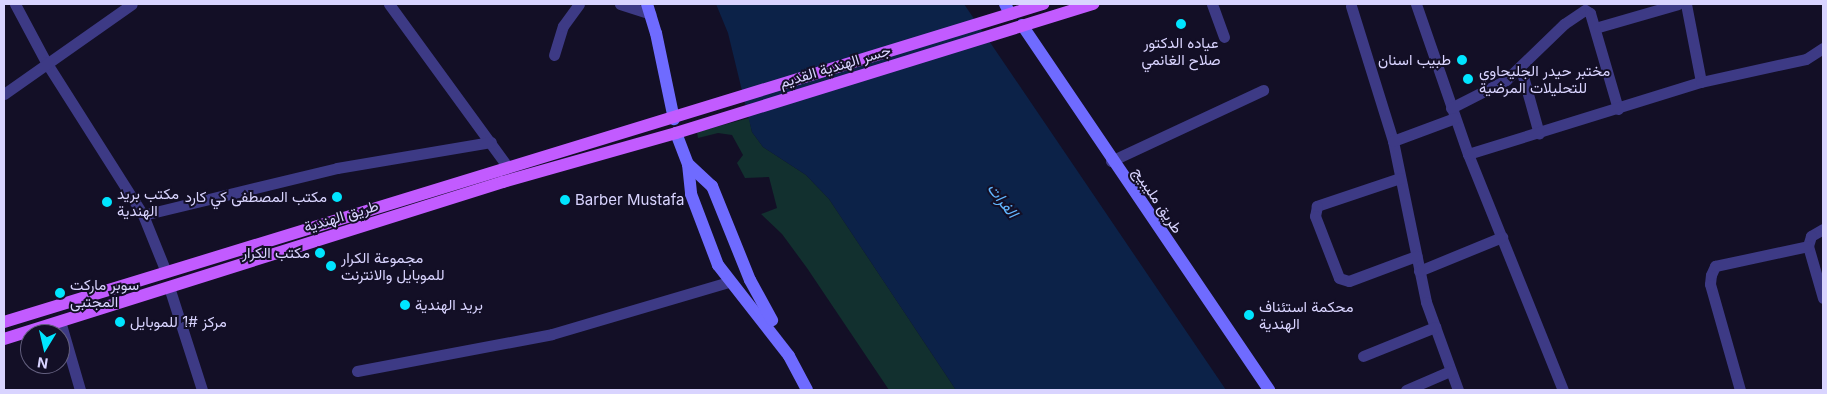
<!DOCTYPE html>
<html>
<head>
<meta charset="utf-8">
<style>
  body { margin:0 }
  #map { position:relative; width:1827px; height:394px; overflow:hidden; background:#130f26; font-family:Inter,Vazirmatn,sans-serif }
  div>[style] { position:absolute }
  .green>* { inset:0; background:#12302f }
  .water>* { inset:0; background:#0c2248 }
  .street>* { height:11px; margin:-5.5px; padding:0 5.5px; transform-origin:5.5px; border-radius:5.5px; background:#3d3a85 }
  .secondary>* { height:12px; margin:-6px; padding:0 6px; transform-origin:6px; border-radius:6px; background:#6f6bff }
  .primary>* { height:12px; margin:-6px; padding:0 6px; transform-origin:6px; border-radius:6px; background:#c25bff }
  .dots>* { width:14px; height:14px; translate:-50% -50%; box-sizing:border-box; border:2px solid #130f26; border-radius:50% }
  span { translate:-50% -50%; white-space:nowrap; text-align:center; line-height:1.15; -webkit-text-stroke:4px #130f26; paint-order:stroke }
  .poi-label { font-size:15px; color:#d9d4ff }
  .right { translate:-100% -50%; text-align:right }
  .left { translate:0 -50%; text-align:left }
  .street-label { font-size:15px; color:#d9d4ff }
  .water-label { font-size:16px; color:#62b6ff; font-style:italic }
  .frame { position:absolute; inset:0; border:5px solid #d9d4ff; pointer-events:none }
  .north { position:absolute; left:20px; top:324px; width:50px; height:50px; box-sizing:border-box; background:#130f26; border:1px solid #625e7d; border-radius:50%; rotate:189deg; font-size:14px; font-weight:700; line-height:20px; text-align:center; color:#d9d4ff }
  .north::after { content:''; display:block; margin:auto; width:18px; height:22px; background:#00e5ff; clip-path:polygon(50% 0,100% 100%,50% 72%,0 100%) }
</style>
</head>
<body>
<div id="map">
  <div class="green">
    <i style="clip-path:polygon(749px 118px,752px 132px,763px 147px,806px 175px,829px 199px,956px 390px,889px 390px,807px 268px,782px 234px,761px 214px,777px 208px,769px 177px,745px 178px,737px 163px,743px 155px,732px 135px,718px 133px,698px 138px,697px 132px)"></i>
  </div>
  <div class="water">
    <i style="clip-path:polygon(716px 4px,964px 4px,1226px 390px,956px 390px,829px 199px,806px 175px,763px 147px,752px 132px,728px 33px)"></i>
  </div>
  <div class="street">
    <i style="left:15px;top:4px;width:66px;rotate:61.9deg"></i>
    <i style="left:46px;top:62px;width:181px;rotate:57.6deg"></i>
    <i style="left:143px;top:215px;width:61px;rotate:68deg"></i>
    <i style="left:389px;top:4px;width:202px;rotate:53.9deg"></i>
    <i style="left:620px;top:4px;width:32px;rotate:18deg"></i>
    <i style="left:1212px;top:4px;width:35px;rotate:70deg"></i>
    <i style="left:1416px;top:4px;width:159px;rotate:70.9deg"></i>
    <i style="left:1468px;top:154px;width:254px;rotate:68.1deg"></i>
    <i style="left:1686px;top:4px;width:79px;rotate:79.1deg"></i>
    <i style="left:1351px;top:6px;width:141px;rotate:72.7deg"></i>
    <i style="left:1393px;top:141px;width:164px;rotate:78.4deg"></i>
    <i style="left:1426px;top:302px;width:94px;rotate:70deg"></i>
    <i style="left:1595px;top:28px;width:86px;rotate:-16.1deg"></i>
    <i style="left:554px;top:55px;width:30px;rotate:-73deg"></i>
    <i style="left:563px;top:26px;width:27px;rotate:-54deg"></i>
    <i style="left:1521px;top:69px;width:67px;rotate:74.5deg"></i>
    <i style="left:4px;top:94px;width:156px;rotate:-35.1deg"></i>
    <i style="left:1451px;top:108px;width:62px;rotate:-27deg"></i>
    <i style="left:1506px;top:80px;width:81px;rotate:-44deg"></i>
    <i style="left:1564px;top:24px;width:25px;rotate:-34deg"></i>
    <i style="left:1585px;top:10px;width:6px;rotate:31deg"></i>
    <i style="left:1590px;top:13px;width:100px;rotate:73.7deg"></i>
    <i style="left:1393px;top:141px;width:66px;rotate:-20.4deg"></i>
    <i style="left:1468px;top:154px;width:244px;rotate:-17.2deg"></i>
    <i style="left:1701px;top:82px;width:107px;rotate:-12.4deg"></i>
    <i style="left:1806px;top:59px;width:20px;rotate:-33deg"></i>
    <i style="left:1111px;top:161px;width:168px;rotate:-25deg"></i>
    <i style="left:1400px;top:178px;width:88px;rotate:161.4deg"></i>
    <i style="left:1317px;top:206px;width:10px;rotate:101deg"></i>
    <i style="left:1315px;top:216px;width:66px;rotate:68.8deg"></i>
    <i style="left:1339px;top:278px;width:10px;rotate:17deg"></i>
    <i style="left:1349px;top:281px;width:72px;rotate:-20.5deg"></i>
    <i style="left:143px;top:215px;width:200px;rotate:-13.6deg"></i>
    <i style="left:337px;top:168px;width:156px;rotate:-9.6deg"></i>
    <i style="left:1823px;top:229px;width:14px;rotate:150deg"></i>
    <i style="left:1811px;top:236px;width:10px;rotate:107deg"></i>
    <i style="left:1808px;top:246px;width:54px;rotate:73.9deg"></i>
    <i style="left:1419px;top:271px;width:90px;rotate:-22.3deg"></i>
    <i style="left:169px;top:287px;width:108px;rotate:72.2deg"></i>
    <i style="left:60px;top:321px;width:72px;rotate:73.8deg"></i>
    <i style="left:1363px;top:356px;width:78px;rotate:-21.9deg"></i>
    <i style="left:357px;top:371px;width:198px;rotate:-10.7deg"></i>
    <i style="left:552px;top:334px;width:184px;rotate:-16.4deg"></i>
    <i style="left:1406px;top:390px;width:48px;rotate:-23.4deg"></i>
    <i style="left:1740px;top:390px;width:110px;rotate:-105.8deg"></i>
    <i style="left:1710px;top:284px;width:9px;rotate:-84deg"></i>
    <i style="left:1711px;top:275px;width:10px;rotate:-66deg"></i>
    <i style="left:1715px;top:266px;width:95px;rotate:-12.1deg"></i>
  </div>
  <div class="secondary">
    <i style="left:647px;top:4px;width:30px;rotate:73deg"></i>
    <i style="left:656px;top:33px;width:88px;rotate:78.2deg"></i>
    <i style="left:1005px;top:4px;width:11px;rotate:63deg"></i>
    <i style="left:1022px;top:25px;width:441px;rotate:55.9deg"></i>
    <i style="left:676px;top:133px;width:33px;rotate:69deg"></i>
    <i style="left:688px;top:164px;width:30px;rotate:84deg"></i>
    <i style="left:691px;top:194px;width:76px;rotate:69.2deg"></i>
    <i style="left:718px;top:265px;width:115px;rotate:52deg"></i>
    <i style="left:789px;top:356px;width:38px;rotate:62deg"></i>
    <i style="left:688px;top:164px;width:33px;rotate:43deg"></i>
    <i style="left:712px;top:186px;width:101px;rotate:68deg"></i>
    <i style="left:750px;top:280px;width:46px;rotate:61.2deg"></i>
  </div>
  <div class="primary">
    <i style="left:4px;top:322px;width:1087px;rotate:-17.02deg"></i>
    <i style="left:4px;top:339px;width:523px;rotate:-17.47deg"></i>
    <i style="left:503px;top:182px;width:180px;rotate:-15.8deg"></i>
    <i style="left:676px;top:133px;width:437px;rotate:-17.2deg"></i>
  </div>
  <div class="dots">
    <i style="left:1181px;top:24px;background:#00e5ff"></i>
    <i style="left:1462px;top:60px;background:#00e5ff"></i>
    <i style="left:1468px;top:79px;background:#00e5ff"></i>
    <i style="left:337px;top:197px;background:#00e5ff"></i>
    <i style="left:565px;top:200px;background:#00e5ff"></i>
    <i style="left:107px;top:202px;background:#00e5ff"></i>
    <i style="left:320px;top:253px;background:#00e5ff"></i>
    <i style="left:331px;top:266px;background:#00e5ff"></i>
    <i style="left:60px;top:293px;background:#00e5ff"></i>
    <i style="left:405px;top:305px;background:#00e5ff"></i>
    <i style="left:1249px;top:315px;background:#00e5ff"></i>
    <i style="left:120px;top:322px;background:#00e5ff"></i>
  </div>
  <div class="poi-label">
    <span style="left:1181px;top:51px">عياده الدكتور<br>صلاح الغانمي</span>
    <span class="right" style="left:1451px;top:60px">طبيب اسنان</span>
    <span class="left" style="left:1479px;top:79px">مختبر حيدر الجليحاوي<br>للتحليلات المرضية</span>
    <span class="left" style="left:117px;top:202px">مكتب بريد<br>الهندية</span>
    <span class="right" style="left:327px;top:197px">مكتب المصطفى كي كارد</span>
    <span class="left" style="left:575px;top:200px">Barber Mustafa</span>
    <span class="right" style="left:310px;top:253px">مكتب الكرار</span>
    <span class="left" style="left:341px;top:266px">مجموعة الكرار<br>للموبايل والانترنت</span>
    <span class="left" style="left:70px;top:293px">سوبر ماركت<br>المجتبى</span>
    <span class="left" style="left:415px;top:305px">بريد الهندية</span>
    <span class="left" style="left:1259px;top:315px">محكمة استئناف<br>الهندية</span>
    <span class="left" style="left:130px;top:322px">مركز #1 للموبايل</span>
  </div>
  <div class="street-label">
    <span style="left:835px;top:66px;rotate:-17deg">جسر الهندية القديم</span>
    <span style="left:1158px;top:200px;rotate:56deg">طريق مليبيج</span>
    <span style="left:341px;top:216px;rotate:-17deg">طريق الهندية</span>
  </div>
  <div class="water-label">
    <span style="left:1003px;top:200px;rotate:52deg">الفرات</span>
  </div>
  <div class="frame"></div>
  <div class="north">N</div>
</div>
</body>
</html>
